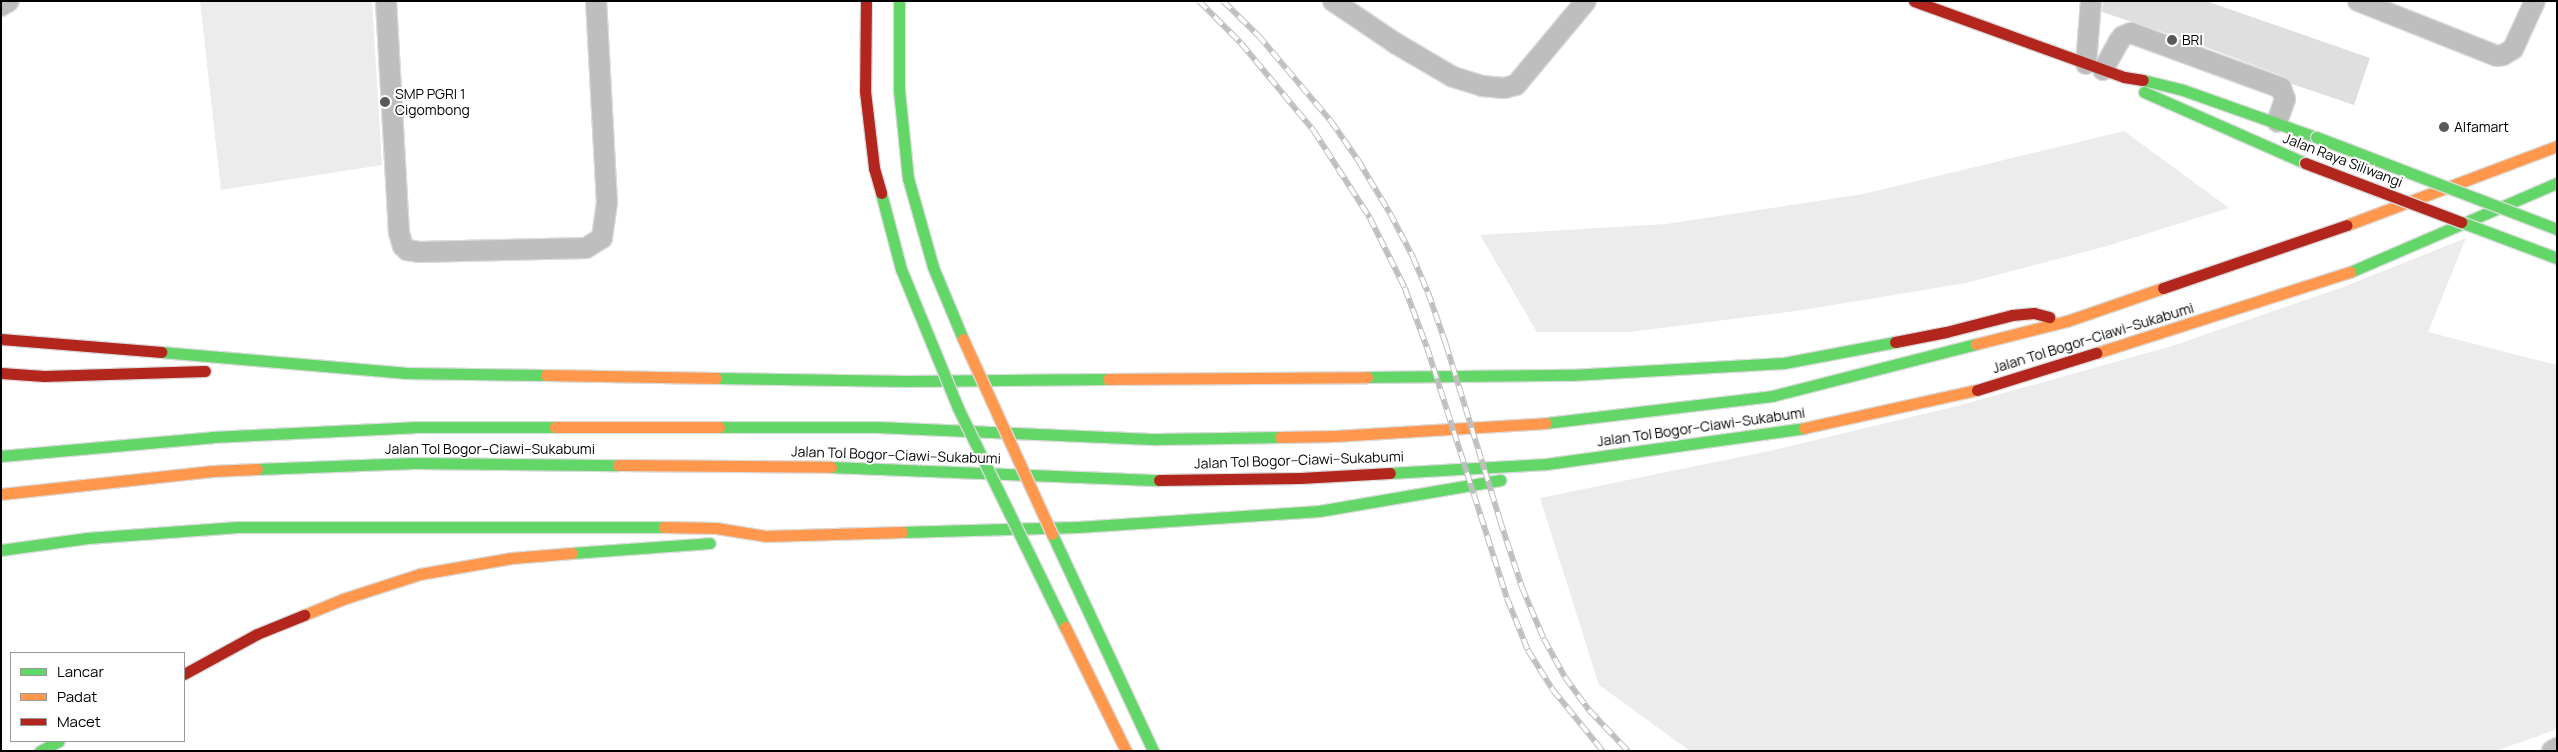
<!DOCTYPE html>
<html>
<head>
<meta charset="utf-8">
<style>
  body { margin:0 }
  #map { position:relative; width:2558px; height:752px; overflow:hidden; background:#fff; font-family:Manrope,sans-serif }
  div>[style] { position:absolute }
  .green>* { inset:0; background:#ececec }
  .building>* { inset:0; background:#dfdfdf }
  .roads { filter:drop-shadow(1px 0 #dbdbdb) drop-shadow(-1px 0 #dbdbdb) drop-shadow(0 1px #dbdbdb) drop-shadow(0 -1px #dbdbdb) }
  .street>* { height:20px; margin:-10px; padding:0 10px; transform-origin:10px; border-radius:10px; background:#bebebe }
  .fast>* { height:11px; margin:-5.5px; padding:0 5.5px; transform-origin:5.5px; border-radius:5.5px; background:#63d668 }
  .slow>* { height:11px; margin:-5.5px; padding:0 5.5px; transform-origin:5.5px; border-radius:5.5px; background:#ff974d }
  .jam>* { height:11px; margin:-5.5px; padding:0 5.5px; transform-origin:5.5px; border-radius:5.5px; background:#b3261e }
  .rail>* { height:5.5px; margin-top:-2.75px; transform-origin:0; background:repeating-linear-gradient(90deg,#fff 0 11px,#bebebe 0 22px); box-sizing:border-box; border-block:1px solid #bebebe }
  .bridges { filter:drop-shadow(1px 0 #dbdbdb) drop-shadow(-1px 0 #dbdbdb) drop-shadow(0 1px #dbdbdb) drop-shadow(0 -1px #dbdbdb) }
  .fast-bridge>* { height:11px; margin:-5.5px; padding:0 5.5px; transform-origin:5.5px; border-radius:5.5px; background:#63d668 }
  .slow-bridge>* { height:11px; margin:-5.5px; padding:0 5.5px; transform-origin:5.5px; border-radius:5.5px; background:#ff974d }
  .jam-bridge>* { height:11px; margin:-5.5px; padding:0 5.5px; transform-origin:5.5px; border-radius:5.5px; background:#b3261e }
  .dots>* { width:14px; height:14px; translate:-50% -50%; box-sizing:border-box; border:2px solid #fff; border-radius:50% }
  span { translate:-50% -50%; white-space:nowrap; text-align:center; line-height:1.15; -webkit-text-stroke:4px #fff; paint-order:stroke }
  .poi-label { font-size:14px; color:#000 }
  .left { translate:0 -50%; text-align:left }
  .street-label { font-size:14px; color:#000 }
  .frame { position:absolute; inset:0; border:2px solid #000; pointer-events:none }
  .legend { position:absolute; left:10px; top:652px; width:175px; height:90px; box-sizing:border-box; background:#fff; border:1px solid #999; margin:0; padding:6px 9px; list-style:none; font-size:15px; color:#000 }
  .legend li { display:flex; align-items:center; gap:10px; height:25px }
  .legend b { width:25px; border:1px solid #999 }
</style>
</head>
<body>
<div id="map">
  <div class="green">
    <i style="clip-path:polygon(200px 1px,372px 1px,382px 165px,221px 190px)"></i>
    <i style="clip-path:polygon(2124px 131px,2229px 208px,2107px 246px,1966px 283px,1803px 310px,1630px 332px,1537px 332px,1480px 235px,1666px 224px,1863px 194px)"></i>
    <i style="clip-path:polygon(2466px 238px,2428px 332px,2557px 365px,2557px 729px,2496px 751px,1690px 751px,1599px 685px,1540px 498px,1774px 450px,1961px 405px,2172px 346px,2343px 287px)"></i>
  </div>
  <div class="building">
    <i style="clip-path:polygon(2103px 1px,2206px 1px,2370px 58px,2354px 105px,2292px 84px,2285px 77px,2184px 39px,2102px 12px)"></i>
  </div>
  <div class="roads">
    <div class="street">
      <i style="left:386px;top:1px;width:232px;rotate:86.8deg"></i>
      <i style="left:399px;top:233px;width:14px;rotate:73deg"></i>
      <i style="left:403px;top:246px;width:6px;rotate:45deg"></i>
      <i style="left:407px;top:250px;width:12px;rotate:9deg"></i>
      <i style="left:419px;top:252px;width:167px;rotate:-1.4deg"></i>
      <i style="left:586px;top:248px;width:19px;rotate:-32deg"></i>
      <i style="left:602px;top:238px;width:35px;rotate:-82deg"></i>
      <i style="left:607px;top:203px;width:202px;rotate:-93.1deg"></i>
      <i style="left:1333px;top:1px;width:75px;rotate:34.1deg"></i>
      <i style="left:1395px;top:43px;width:67px;rotate:30.4deg"></i>
      <i style="left:1453px;top:77px;width:30px;rotate:17deg"></i>
      <i style="left:1482px;top:86px;width:22px;rotate:5deg"></i>
      <i style="left:1504px;top:88px;width:12px;rotate:-14deg"></i>
      <i style="left:1516px;top:85px;width:109px;rotate:-50.2deg"></i>
      <i style="left:2358px;top:1px;width:149px;rotate:21.6deg"></i>
      <i style="left:2497px;top:56px;width:6px;rotate:-9deg"></i>
      <i style="left:2503px;top:55px;width:12px;rotate:-31deg"></i>
      <i style="left:2513px;top:49px;width:53px;rotate:-65.4deg"></i>
      <i style="left:1px;top:6px;width:9px;rotate:-32deg"></i>
      <i style="left:2086px;top:64px;width:63px;rotate:-85.5deg"></i>
      <i style="left:2103px;top:70px;width:33px;rotate:-61deg"></i>
      <i style="left:2119px;top:41px;width:6px;rotate:-51deg"></i>
      <i style="left:2123px;top:36px;width:9px;rotate:-21deg"></i>
      <i style="left:2131px;top:33px;width:160px;rotate:20.1deg"></i>
      <i style="left:2281px;top:88px;width:12px;rotate:70deg"></i>
      <i style="left:2285px;top:99px;width:24px;rotate:109deg"></i>
      <i style="left:2552px;top:751px;width:6px;rotate:-31deg"></i>
    </div>
    <div class="fast">
      <i style="left:2143px;top:80px;width:41px;rotate:14deg"></i>
      <i style="left:2183px;top:90px;width:141px;rotate:19.5deg"></i>
      <i style="left:2144px;top:92px;width:176px;rotate:23.8deg"></i>
      <i style="left:2350px;top:272px;width:225px;rotate:-23.3deg"></i>
      <i style="left:161px;top:352px;width:244px;rotate:4.9deg"></i>
      <i style="left:404px;top:373px;width:142px;rotate:0.8deg"></i>
      <i style="left:1367px;top:377px;width:204px;rotate:-0.6deg"></i>
      <i style="left:1571px;top:375px;width:213px;rotate:-3.2deg"></i>
      <i style="left:1784px;top:363px;width:113px;rotate:-10.7deg"></i>
      <i style="left:716px;top:378px;width:191px;rotate:0.9deg"></i>
      <i style="left:907px;top:381px;width:201px;rotate:-0.6deg"></i>
      <i style="left:1546px;top:423px;width:228px;rotate:-6.8deg"></i>
      <i style="left:1772px;top:396px;width:211px;rotate:-14.3deg"></i>
      <i style="left:719px;top:427px;width:158px"></i>
      <i style="left:877px;top:427px;width:280px;rotate:2.5deg"></i>
      <i style="left:1157px;top:439px;width:123px;rotate:-0.9deg"></i>
      <i style="left:1px;top:456px;width:212px;rotate:-5.1deg"></i>
      <i style="left:212px;top:437px;width:202px;rotate:-2.8deg"></i>
      <i style="left:414px;top:427px;width:141px"></i>
      <i style="left:831px;top:467px;width:328px;rotate:2.3deg"></i>
      <i style="left:257px;top:469px;width:157px;rotate:-2.2deg"></i>
      <i style="left:414px;top:463px;width:204px;rotate:0.6deg"></i>
      <i style="left:1390px;top:473px;width:156px;rotate:-3.3deg"></i>
      <i style="left:1546px;top:464px;width:260px;rotate:-7.9deg"></i>
      <i style="left:902px;top:532px;width:176px;rotate:-1.6deg"></i>
      <i style="left:1078px;top:527px;width:242px;rotate:-3.8deg"></i>
      <i style="left:1319px;top:511px;width:184px;rotate:-9.7deg"></i>
      <i style="left:1px;top:550px;width:87px;rotate:-7.9deg"></i>
      <i style="left:87px;top:538px;width:151px;rotate:-4.2deg"></i>
      <i style="left:238px;top:527px;width:426px"></i>
      <i style="left:572px;top:553px;width:138px;rotate:-4.1deg"></i>
      <i style="left:40px;top:751px;width:21px;rotate:-28deg"></i>
    </div>
    <div class="slow">
      <i style="left:2347px;top:225px;width:224px;rotate:-20.6deg"></i>
      <i style="left:1976px;top:344px;width:94px;rotate:-14.2deg"></i>
      <i style="left:2067px;top:321px;width:102px;rotate:-19deg"></i>
      <i style="left:2096px;top:353px;width:267px;rotate:-17.7deg"></i>
      <i style="left:546px;top:375px;width:170px;rotate:1deg"></i>
      <i style="left:1108px;top:379px;width:259px;rotate:-0.4deg"></i>
      <i style="left:555px;top:427px;width:164px"></i>
      <i style="left:1804px;top:428px;width:177px;rotate:-12.4deg"></i>
      <i style="left:1280px;top:437px;width:55px;rotate:-1deg"></i>
      <i style="left:1335px;top:436px;width:211px;rotate:-3.5deg"></i>
      <i style="left:618px;top:465px;width:213px;rotate:0.5deg"></i>
      <i style="left:1px;top:494px;width:213px;rotate:-6.2deg"></i>
      <i style="left:213px;top:471px;width:44px;rotate:-2.6deg"></i>
      <i style="left:664px;top:527px;width:52px;rotate:1.1deg"></i>
      <i style="left:716px;top:528px;width:51px;rotate:9.1deg"></i>
      <i style="left:766px;top:536px;width:136px;rotate:-1.7deg"></i>
      <i style="left:304px;top:615px;width:42px;rotate:-22.3deg"></i>
      <i style="left:343px;top:599px;width:81px;rotate:-18deg"></i>
      <i style="left:420px;top:574px;width:93px;rotate:-9.9deg"></i>
      <i style="left:512px;top:558px;width:60px;rotate:-4.8deg"></i>
    </div>
    <div class="jam">
      <i style="left:1914px;top:1px;width:223px;rotate:19.9deg"></i>
      <i style="left:2124px;top:77px;width:19px;rotate:9deg"></i>
      <i style="left:2163px;top:288px;width:194px;rotate:-18.9deg"></i>
      <i style="left:1px;top:339px;width:161px;rotate:4.6deg"></i>
      <i style="left:1895px;top:342px;width:52px;rotate:-11.1deg"></i>
      <i style="left:1946px;top:332px;width:68px;rotate:-14.4deg"></i>
      <i style="left:2012px;top:315px;width:22px;rotate:-5deg"></i>
      <i style="left:2034px;top:313px;width:16px;rotate:15deg"></i>
      <i style="left:1px;top:373px;width:43px;rotate:4deg"></i>
      <i style="left:44px;top:376px;width:161px;rotate:-1.8deg"></i>
      <i style="left:1977px;top:390px;width:125px;rotate:-17.3deg"></i>
      <i style="left:1159px;top:480px;width:141px;rotate:-0.8deg"></i>
      <i style="left:1300px;top:478px;width:90px;rotate:-3.2deg"></i>
      <i style="left:184px;top:674px;width:83px;rotate:-28.7deg"></i>
      <i style="left:257px;top:634px;width:51px;rotate:-22deg"></i>
    </div>
  </div>
  <div class="rail">
    <i style="left:1199px;top:1px;width:59px;rotate:45deg"></i>
    <i style="left:1241px;top:43px;width:114px;rotate:50.3deg"></i>
    <i style="left:1314px;top:131px;width:103px;rotate:57.2deg"></i>
    <i style="left:1370px;top:218px;width:78px;rotate:63.4deg"></i>
    <i style="left:1405px;top:288px;width:63px;rotate:69.6deg"></i>
    <i style="left:1427px;top:347px;width:263px;rotate:72.3deg"></i>
    <i style="left:1507px;top:598px;width:56px;rotate:68deg"></i>
    <i style="left:1528px;top:650px;width:47px;rotate:58deg"></i>
    <i style="left:1553px;top:690px;width:79px;rotate:50.7deg"></i>
    <i style="left:1223px;top:1px;width:49px;rotate:44.2deg"></i>
    <i style="left:1258px;top:35px;width:113px;rotate:49.7deg"></i>
    <i style="left:1331px;top:121px;width:47px;rotate:55.3deg"></i>
    <i style="left:1358px;top:160px;width:62px;rotate:58.9deg"></i>
    <i style="left:1390px;top:213px;width:50px;rotate:62.4deg"></i>
    <i style="left:1413px;top:257px;width:38px;rotate:67deg"></i>
    <i style="left:1428px;top:292px;width:55px;rotate:70.9deg"></i>
    <i style="left:1446px;top:344px;width:184px;rotate:72.9deg"></i>
    <i style="left:1500px;top:520px;width:71px;rotate:71.8deg"></i>
    <i style="left:1522px;top:587px;width:56px;rotate:67.1deg"></i>
    <i style="left:1544px;top:639px;width:43px;rotate:61.1deg"></i>
    <i style="left:1565px;top:677px;width:41px;rotate:54deg"></i>
    <i style="left:1589px;top:710px;width:57px;rotate:46.4deg"></i>
  </div>
  <div class="bridges">
    <div class="fast-bridge">
      <i style="left:899px;top:1px;width:89px;rotate:90deg"></i>
      <i style="left:899px;top:90px;width:88px;rotate:84.2deg"></i>
      <i style="left:908px;top:178px;width:92px;rotate:74.3deg"></i>
      <i style="left:933px;top:267px;width:78px;rotate:67.4deg"></i>
      <i style="left:2316px;top:137px;width:258px;rotate:20.9deg"></i>
      <i style="left:881px;top:193px;width:79px;rotate:75.3deg"></i>
      <i style="left:901px;top:269px;width:150px;rotate:67.7deg"></i>
      <i style="left:958px;top:408px;width:244px;rotate:64deg"></i>
      <i style="left:2461px;top:222px;width:103px;rotate:20.6deg"></i>
      <i style="left:1052px;top:534px;width:239px;rotate:65deg"></i>
    </div>
    <div class="slow-bridge">
      <i style="left:963px;top:339px;width:214px;rotate:65.5deg"></i>
      <i style="left:1065px;top:627px;width:138px;rotate:63.8deg"></i>
    </div>
    <div class="jam-bridge">
      <i style="left:866px;top:1px;width:90px;rotate:90.6deg"></i>
      <i style="left:865px;top:91px;width:78px;rotate:83.3deg"></i>
      <i style="left:874px;top:168px;width:26px;rotate:74deg"></i>
      <i style="left:2305px;top:163px;width:167px;rotate:20.7deg"></i>
    </div>
  </div>
  <div class="dots">
    <i style="left:2172px;top:40px;background:#595959"></i>
    <i style="left:385px;top:102px;background:#595959"></i>
    <i style="left:2444px;top:127px;background:#595959"></i>
  </div>
  <div class="poi-label">
    <span class="left" style="left:2182px;top:40px">BRI</span>
    <span class="left" style="left:395px;top:102px">SMP PGRI 1<br>Cigombong</span>
    <span class="left" style="left:2454px;top:127px">Alfamart</span>
  </div>
  <div class="street-label">
    <span style="left:2343px;top:160px;rotate:21deg">Jalan Raya Siliwangi</span>
    <span style="left:2093px;top:338px;rotate:-17deg">Jalan Tol Bogor–Ciawi–Sukabumi</span>
    <span style="left:1701px;top:427px;rotate:-8deg">Jalan Tol Bogor–Ciawi–Sukabumi</span>
    <span style="left:490px;top:449px">Jalan Tol Bogor–Ciawi–Sukabumi</span>
    <span style="left:896px;top:455px;rotate:2deg">Jalan Tol Bogor–Ciawi–Sukabumi</span>
    <span style="left:1299px;top:460px;rotate:-2deg">Jalan Tol Bogor–Ciawi–Sukabumi</span>
  </div>
  <div class="frame"></div>
  <ul class="legend">
  <li><b style="height:6px;background:#63d668"></b>Lancar</li>
  <li><b style="height:6px;background:#ff974d"></b>Padat</li>
  <li><b style="height:6px;background:#b3261e"></b>Macet</li>
  </ul>
</div>
</body>
</html>
